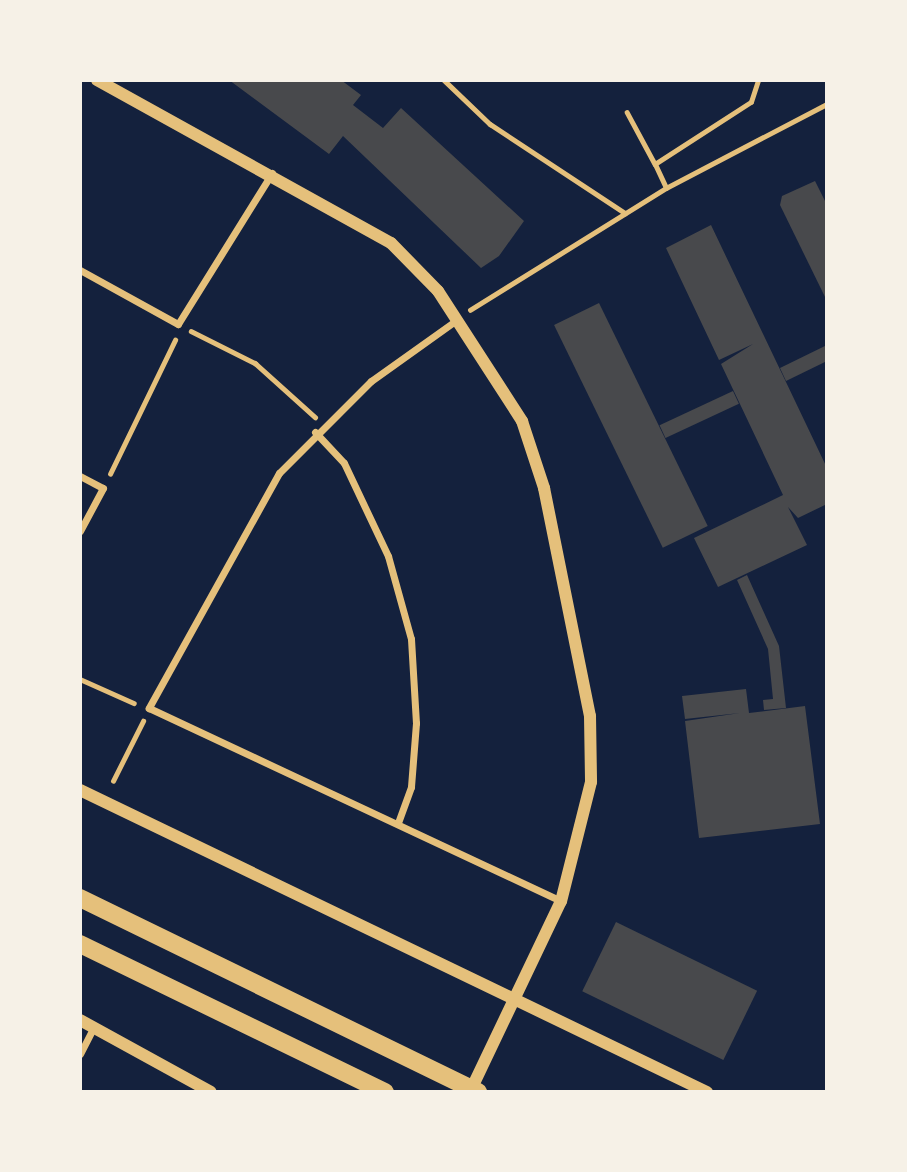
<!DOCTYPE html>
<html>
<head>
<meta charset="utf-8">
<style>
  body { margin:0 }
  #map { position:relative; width:907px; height:1172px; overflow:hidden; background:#14213d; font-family:"Golos Text",sans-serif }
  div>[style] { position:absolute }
  .building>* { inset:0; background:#48494c; transform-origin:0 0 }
  .path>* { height:4.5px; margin:-2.25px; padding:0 2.25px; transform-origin:2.25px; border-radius:2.25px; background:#e5c07b }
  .minor>* { height:7px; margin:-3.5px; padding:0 3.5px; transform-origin:3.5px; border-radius:3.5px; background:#e5c07b }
  .tertiary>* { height:12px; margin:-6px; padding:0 6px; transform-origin:6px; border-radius:6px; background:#e5c07b }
  .primary>* { height:18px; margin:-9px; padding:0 9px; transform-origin:9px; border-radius:9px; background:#e5c07b }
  span { translate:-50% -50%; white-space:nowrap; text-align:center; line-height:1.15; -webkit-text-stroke:7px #f6f1e7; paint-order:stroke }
  .frame { position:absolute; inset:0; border:82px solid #f6f1e7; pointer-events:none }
</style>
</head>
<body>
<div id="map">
  <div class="building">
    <i style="clip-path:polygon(229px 80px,341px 80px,361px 95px,353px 105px,383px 128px,401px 108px,524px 221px,499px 256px,481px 268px,343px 136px,329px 154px)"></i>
    <i style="clip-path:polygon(815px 181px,827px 205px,827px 301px,780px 205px,782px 196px)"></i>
    <i style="clip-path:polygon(711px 225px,827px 468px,827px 504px,798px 518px,788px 507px,807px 545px,718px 587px,694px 538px,783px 495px,721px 364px,753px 344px,719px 360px,666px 248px)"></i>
    <i style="left:599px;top:303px;width:248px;height:50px;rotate:64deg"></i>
    <i style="clip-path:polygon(827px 345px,827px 361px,786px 381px,780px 368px)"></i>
    <i style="left:733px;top:391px;width:14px;height:81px;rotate:65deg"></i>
    <i style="clip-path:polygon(747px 575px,779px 646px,786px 708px,764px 710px,763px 700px,773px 699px,768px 649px,737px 580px)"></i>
    <i style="clip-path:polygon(746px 689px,749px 713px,805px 706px,820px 824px,699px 838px,685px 721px,740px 713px,685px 719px,682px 696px)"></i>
    <i style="left:616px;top:922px;width:157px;height:77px;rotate:26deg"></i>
  </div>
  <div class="path">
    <i style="left:444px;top:80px;width:64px;rotate:43.7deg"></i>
    <i style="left:490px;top:124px;width:162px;rotate:33.4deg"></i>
    <i style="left:627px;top:112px;width:59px;rotate:61.7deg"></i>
    <i style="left:666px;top:188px;width:26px;rotate:-115deg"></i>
    <i style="left:655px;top:164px;width:114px;rotate:-32.9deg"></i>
    <i style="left:751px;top:102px;width:23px;rotate:-72deg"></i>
    <i style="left:470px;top:310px;width:231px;rotate:-31.9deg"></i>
    <i style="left:666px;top:188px;width:182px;rotate:-27.6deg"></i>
    <i style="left:191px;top:331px;width:72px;rotate:26.6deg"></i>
    <i style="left:255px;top:363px;width:81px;rotate:42deg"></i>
    <i style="left:110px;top:474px;width:149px;rotate:-64.1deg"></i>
    <i style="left:80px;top:679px;width:59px;rotate:24deg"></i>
    <i style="left:113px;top:781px;width:67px;rotate:-63.4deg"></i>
  </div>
  <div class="minor">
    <i style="left:80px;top:270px;width:112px;rotate:28.9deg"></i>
    <i style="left:178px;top:324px;width:178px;rotate:-58.1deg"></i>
    <i style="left:458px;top:319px;width:107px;rotate:144.5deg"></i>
    <i style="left:371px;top:381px;width:130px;rotate:135deg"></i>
    <i style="left:279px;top:473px;width:269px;rotate:119deg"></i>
    <i style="left:149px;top:708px;width:455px;rotate:25.1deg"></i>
    <i style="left:315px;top:432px;width:42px;rotate:46.9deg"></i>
    <i style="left:344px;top:463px;width:103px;rotate:64.7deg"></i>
    <i style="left:388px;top:556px;width:86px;rotate:74.5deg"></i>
    <i style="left:411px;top:639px;width:84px;rotate:86.6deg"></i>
    <i style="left:416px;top:723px;width:64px;rotate:94.5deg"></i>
    <i style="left:411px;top:787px;width:37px;rotate:110deg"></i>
    <i style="left:80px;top:476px;width:26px;rotate:28deg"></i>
    <i style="left:103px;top:488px;width:49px;rotate:118.1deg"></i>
    <i style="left:80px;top:1054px;width:31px;rotate:-63deg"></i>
  </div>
  <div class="tertiary">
    <i style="left:97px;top:80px;width:336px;rotate:29deg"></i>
    <i style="left:391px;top:243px;width:67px;rotate:45.6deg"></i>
    <i style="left:438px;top:291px;width:155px;rotate:57.1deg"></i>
    <i style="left:522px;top:421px;width:71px;rotate:71.8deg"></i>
    <i style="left:544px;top:488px;width:233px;rotate:78.6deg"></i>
    <i style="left:590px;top:716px;width:66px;rotate:89.1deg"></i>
    <i style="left:591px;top:782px;width:123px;rotate:104.1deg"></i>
    <i style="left:561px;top:901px;width:212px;rotate:115.5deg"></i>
    <i style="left:80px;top:790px;width:696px;rotate:25.72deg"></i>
    <i style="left:80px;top:1020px;width:149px;rotate:28.8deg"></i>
  </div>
  <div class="primary">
    <i style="left:80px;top:898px;width:443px;rotate:26deg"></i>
    <i style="left:80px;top:944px;width:339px;rotate:25.9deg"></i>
  </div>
  <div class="frame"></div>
</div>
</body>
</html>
